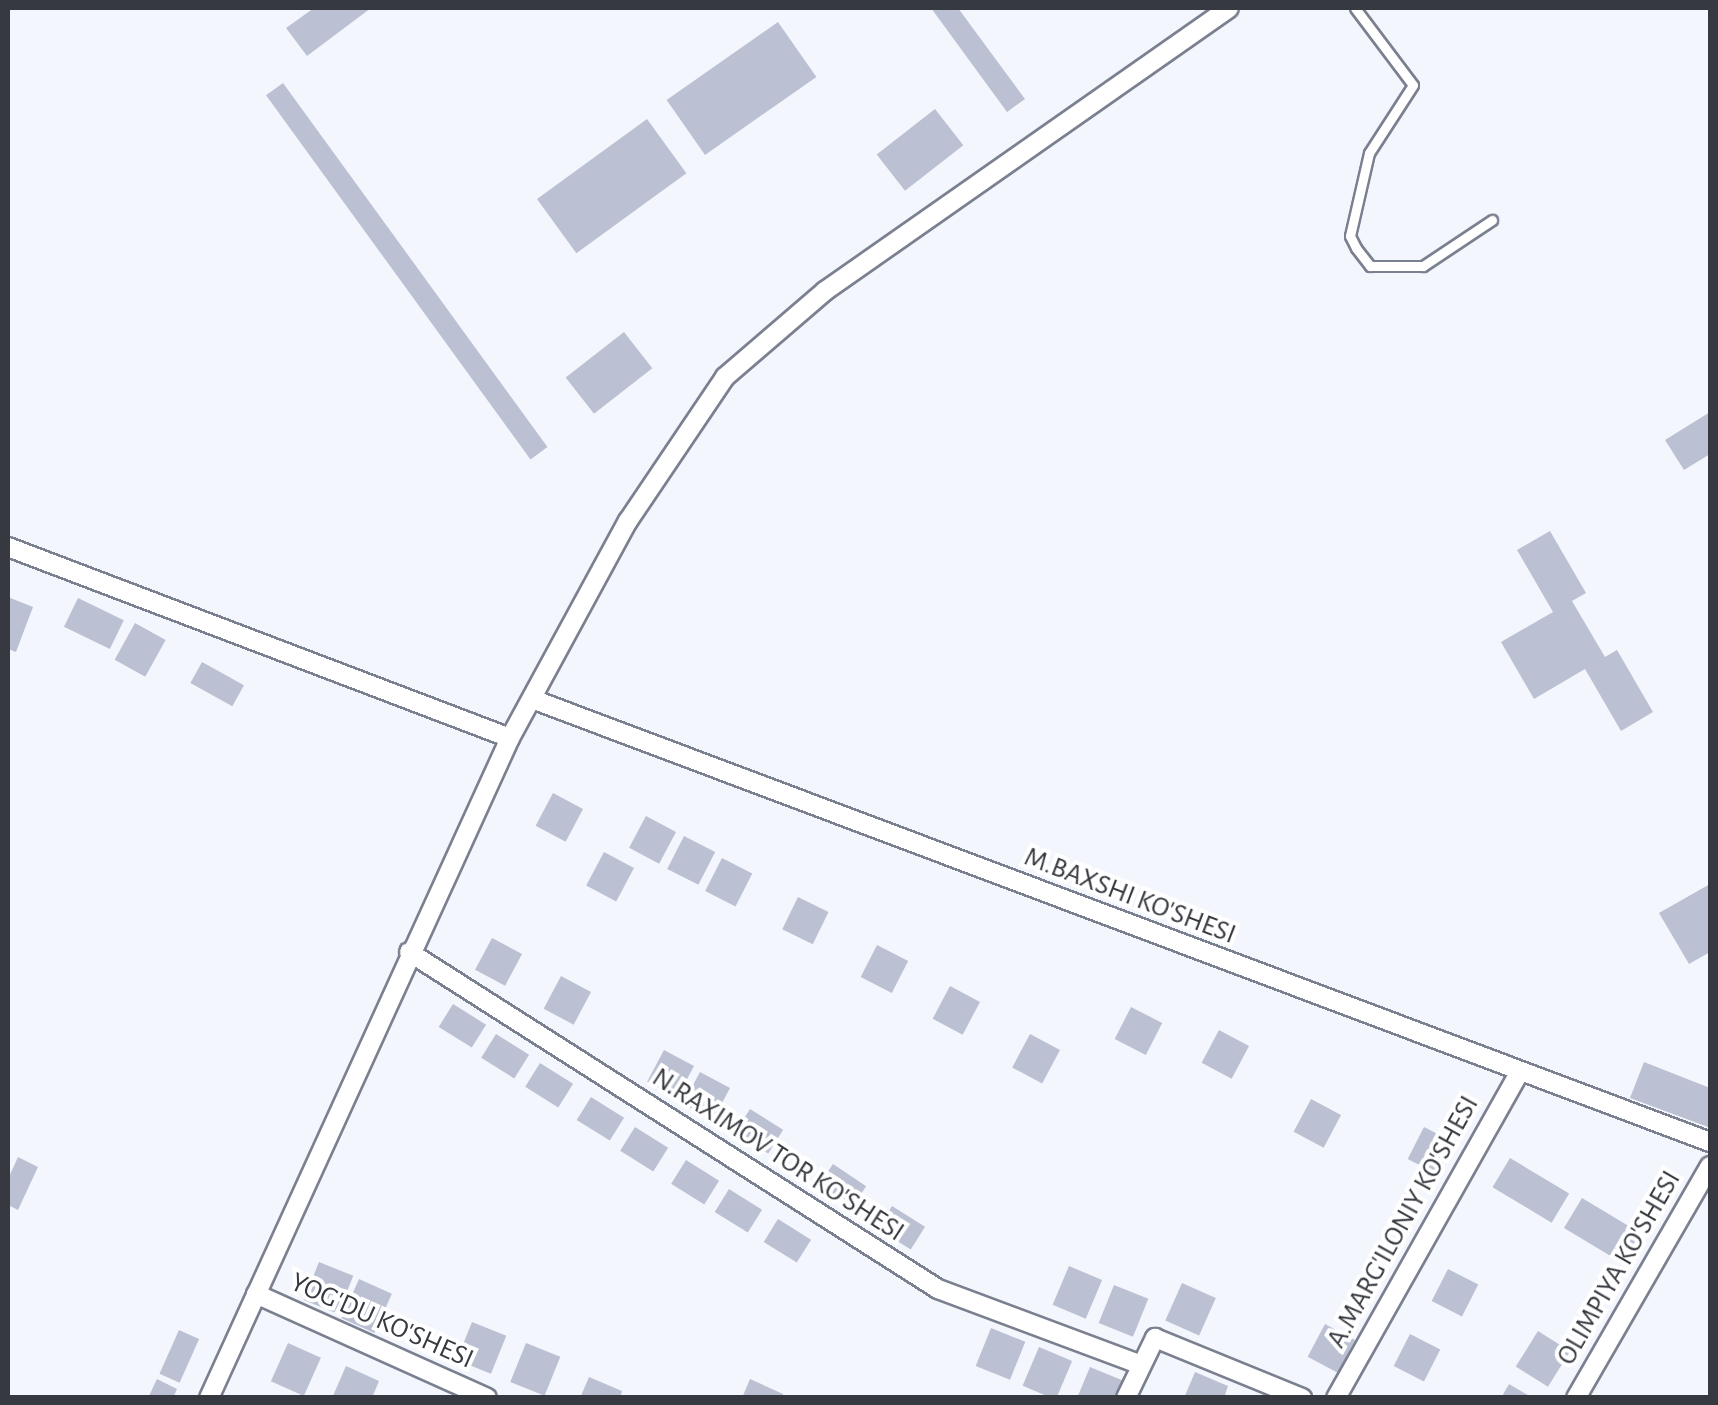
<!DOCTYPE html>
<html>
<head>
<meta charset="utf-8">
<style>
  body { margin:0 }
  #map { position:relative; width:1718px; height:1405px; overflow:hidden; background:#f4f6fe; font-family:"Alegreya Sans",sans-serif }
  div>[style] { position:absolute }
  .building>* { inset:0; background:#bbc1d2; transform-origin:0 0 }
  .roads { filter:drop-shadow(2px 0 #7b8090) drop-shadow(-2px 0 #7b8090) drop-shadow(0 2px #7b8090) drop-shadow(0 -2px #7b8090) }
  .service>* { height:9px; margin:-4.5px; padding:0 4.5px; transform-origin:4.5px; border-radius:4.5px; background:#fff }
  .minor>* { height:18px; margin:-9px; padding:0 9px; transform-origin:9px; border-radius:9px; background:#fff }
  span { translate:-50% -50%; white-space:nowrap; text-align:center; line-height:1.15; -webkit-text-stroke:8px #fff; paint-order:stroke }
  .street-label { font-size:28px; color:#363940 }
  .frame { position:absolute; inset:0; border:10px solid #363940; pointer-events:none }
</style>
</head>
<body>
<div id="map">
  <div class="building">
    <i style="clip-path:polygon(314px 8px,371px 8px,307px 56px,286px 28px)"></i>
    <i style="clip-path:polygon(931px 8px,958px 8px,1025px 99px,1007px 112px)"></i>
    <i style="left:778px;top:22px;width:67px;height:136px;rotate:55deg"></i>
    <i style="left:283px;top:83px;width:450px;height:21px;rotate:54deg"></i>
    <i style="left:935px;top:109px;width:46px;height:74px;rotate:52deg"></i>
    <i style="left:647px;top:119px;width:67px;height:136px;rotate:54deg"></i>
    <i style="left:624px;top:332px;width:46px;height:74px;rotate:52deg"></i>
    <i style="clip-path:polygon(1710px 412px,1710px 454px,1684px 470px,1665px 440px)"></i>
    <i style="clip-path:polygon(1550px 531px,1586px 593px,1572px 601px,1605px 657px,1617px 650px,1653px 712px,1621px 731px,1585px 669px,1534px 699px,1501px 642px,1553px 612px,1517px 550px)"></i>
    <i style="clip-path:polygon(8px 597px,33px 607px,16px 652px,8px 649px)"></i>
    <i style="left:78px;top:598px;width:51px;height:32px;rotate:26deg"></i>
    <i style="left:135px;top:623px;width:35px;height:42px;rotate:29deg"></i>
    <i style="left:202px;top:662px;width:48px;height:24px;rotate:29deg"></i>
    <i style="left:553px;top:793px;width:34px;height:37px;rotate:28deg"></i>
    <i style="left:646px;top:816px;width:34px;height:36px;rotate:28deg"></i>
    <i style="left:684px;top:836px;width:35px;height:37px;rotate:27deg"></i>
    <i style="left:604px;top:852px;width:34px;height:38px;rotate:28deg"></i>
    <i style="left:722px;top:858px;width:34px;height:37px;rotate:27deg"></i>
    <i style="clip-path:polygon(1710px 884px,1710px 952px,1689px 964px,1659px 913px)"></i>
    <i style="left:798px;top:897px;width:34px;height:36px;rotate:26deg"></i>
    <i style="left:492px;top:938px;width:34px;height:36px;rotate:28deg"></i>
    <i style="left:877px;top:945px;width:35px;height:36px;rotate:27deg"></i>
    <i style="left:561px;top:976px;width:34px;height:37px;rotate:28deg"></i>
    <i style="left:950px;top:986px;width:34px;height:37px;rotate:28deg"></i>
    <i style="left:453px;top:1004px;width:39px;height:27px;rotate:32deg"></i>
    <i style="left:1131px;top:1007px;width:35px;height:36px;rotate:27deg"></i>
    <i style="left:1219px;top:1030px;width:34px;height:37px;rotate:28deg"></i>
    <i style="left:496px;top:1034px;width:39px;height:28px;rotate:32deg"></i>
    <i style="left:1030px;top:1034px;width:34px;height:38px;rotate:28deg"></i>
    <i style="left:664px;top:1050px;width:34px;height:36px;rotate:28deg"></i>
    <i style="clip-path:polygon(1644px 1062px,1710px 1088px,1708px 1127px,1630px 1098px)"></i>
    <i style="left:540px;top:1063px;width:39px;height:28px;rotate:32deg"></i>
    <i style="left:700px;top:1072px;width:34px;height:36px;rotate:28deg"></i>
    <i style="left:591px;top:1097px;width:39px;height:27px;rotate:32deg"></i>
    <i style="left:1311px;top:1099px;width:34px;height:37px;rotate:28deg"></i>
    <i style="left:750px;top:1109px;width:39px;height:28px;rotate:32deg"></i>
    <i style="left:635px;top:1127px;width:39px;height:28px;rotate:32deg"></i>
    <i style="left:1424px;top:1127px;width:34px;height:36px;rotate:27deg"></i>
    <i style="clip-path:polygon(18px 1157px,38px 1167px,18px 1210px,8px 1205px,8px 1179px)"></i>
    <i style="left:1510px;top:1158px;width:69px;height:34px;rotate:31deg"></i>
    <i style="left:686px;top:1160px;width:39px;height:28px;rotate:32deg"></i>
    <i style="left:833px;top:1164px;width:40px;height:28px;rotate:34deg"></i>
    <i style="left:729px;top:1189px;width:39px;height:27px;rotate:32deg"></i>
    <i style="left:1582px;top:1198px;width:68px;height:35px;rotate:31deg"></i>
    <i style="left:892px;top:1206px;width:39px;height:27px;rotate:32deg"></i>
    <i style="left:778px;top:1219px;width:39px;height:27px;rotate:32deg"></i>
    <i style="left:319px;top:1262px;width:37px;height:41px;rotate:22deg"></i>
    <i style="left:1069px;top:1266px;width:36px;height:42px;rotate:23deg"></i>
    <i style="left:1448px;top:1269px;width:34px;height:36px;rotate:27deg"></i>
    <i style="left:359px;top:1279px;width:36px;height:43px;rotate:24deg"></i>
    <i style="left:1182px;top:1283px;width:37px;height:41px;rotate:24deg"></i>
    <i style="left:1114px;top:1285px;width:37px;height:41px;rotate:22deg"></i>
    <i style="left:472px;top:1322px;width:37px;height:41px;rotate:22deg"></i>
    <i style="left:1325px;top:1324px;width:34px;height:37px;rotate:28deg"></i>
    <i style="left:991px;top:1328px;width:37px;height:41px;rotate:22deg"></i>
    <i style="left:179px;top:1330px;width:22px;height:48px;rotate:24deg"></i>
    <i style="left:1538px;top:1331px;width:38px;height:42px;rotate:32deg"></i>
    <i style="left:1410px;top:1334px;width:34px;height:36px;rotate:27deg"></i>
    <i style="left:288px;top:1343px;width:36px;height:42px;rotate:24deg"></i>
    <i style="left:526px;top:1343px;width:37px;height:42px;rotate:22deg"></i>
    <i style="left:1039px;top:1347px;width:36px;height:42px;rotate:23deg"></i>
    <i style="clip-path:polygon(346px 1366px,379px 1381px,372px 1398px,332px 1398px)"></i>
    <i style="clip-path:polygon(1090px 1367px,1124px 1381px,1117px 1398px,1077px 1398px)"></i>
    <i style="clip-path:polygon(1195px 1372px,1228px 1386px,1224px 1398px,1184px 1398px)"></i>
    <i style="clip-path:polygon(589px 1377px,622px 1391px,620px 1398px,580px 1398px)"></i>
    <i style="clip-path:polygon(157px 1379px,177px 1389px,173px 1398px,148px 1398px)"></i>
    <i style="clip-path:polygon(750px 1379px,783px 1394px,782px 1398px,742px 1398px)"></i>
    <i style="clip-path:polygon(1509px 1384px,1533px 1398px,1501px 1398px)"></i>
  </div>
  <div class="roads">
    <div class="service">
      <i style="left:1355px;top:8px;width:96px;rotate:53deg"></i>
      <i style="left:1413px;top:85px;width:81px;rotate:122.9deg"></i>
      <i style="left:1369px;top:153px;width:85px;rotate:102.9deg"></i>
      <i style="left:1350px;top:236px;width:13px;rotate:63deg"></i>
      <i style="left:1356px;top:248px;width:23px;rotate:52deg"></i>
      <i style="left:1370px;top:266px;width:53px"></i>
      <i style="left:1423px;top:266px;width:83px;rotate:-33.7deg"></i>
    </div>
    <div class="minor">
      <i style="left:8px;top:547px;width:537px;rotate:20.83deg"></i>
      <i style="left:532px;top:699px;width:1259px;rotate:20.61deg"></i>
      <i style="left:409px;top:952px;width:627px;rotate:32.5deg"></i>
      <i style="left:938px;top:1289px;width:215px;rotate:20.5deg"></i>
      <i style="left:256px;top:1294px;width:253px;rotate:24.2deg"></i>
      <i style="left:209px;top:1398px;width:725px;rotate:-65.48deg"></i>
      <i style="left:510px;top:738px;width:247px;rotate:-61.5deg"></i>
      <i style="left:628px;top:521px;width:174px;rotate:-56deg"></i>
      <i style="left:725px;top:377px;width:132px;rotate:-40.7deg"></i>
      <i style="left:825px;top:291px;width:493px;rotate:-35deg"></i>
      <i style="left:1126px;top:1398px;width:67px;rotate:-64.2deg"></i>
      <i style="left:1155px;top:1338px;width:159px;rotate:22.2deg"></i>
      <i style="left:1336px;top:1398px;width:373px;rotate:-60.6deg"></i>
      <i style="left:1576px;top:1398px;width:268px;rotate:-60deg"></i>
    </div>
  </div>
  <div class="street-label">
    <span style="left:1130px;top:896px;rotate:21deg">M.BAXSHI KO'SHESI</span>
    <span style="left:778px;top:1155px;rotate:33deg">N.RAXIMOV TOR KO'SHESI</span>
    <span style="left:1403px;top:1222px;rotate:-61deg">A.MARG'ILONIY KO'SHESI</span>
    <span style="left:1619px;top:1268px;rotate:-60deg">OLIMPIYA KO'SHESI</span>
    <span style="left:382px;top:1321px;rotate:24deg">YOG'DU KO'SHESI</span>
  </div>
  <div class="frame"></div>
</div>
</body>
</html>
